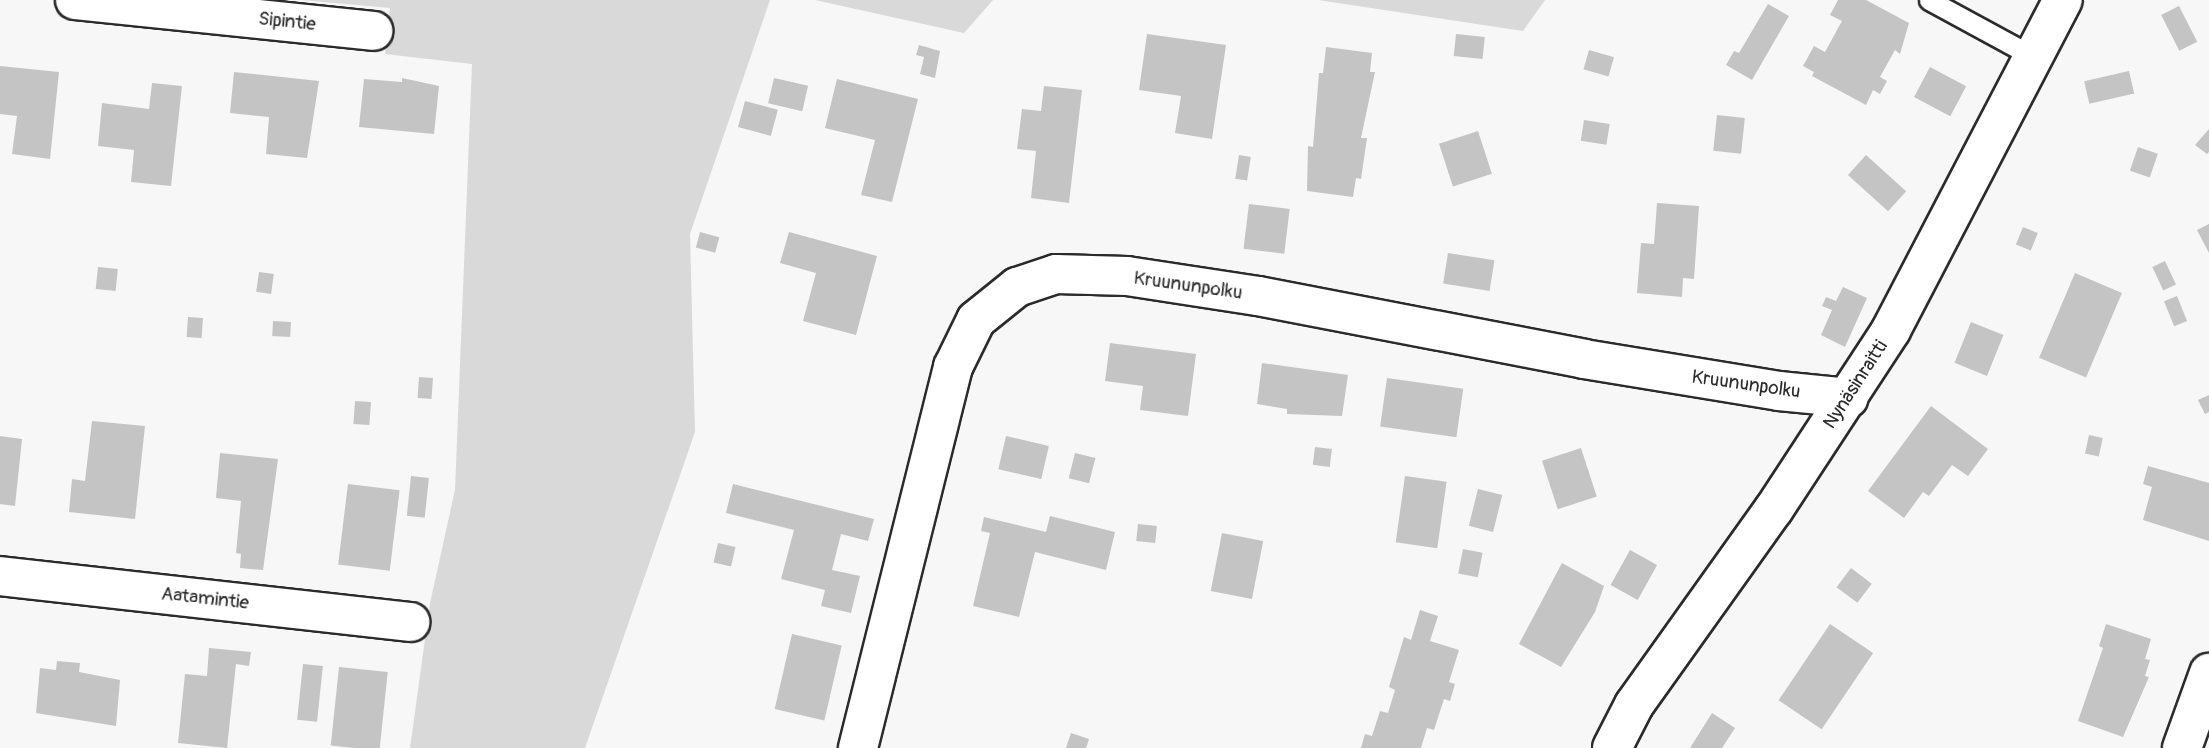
<!DOCTYPE html>
<html>
<head>
<meta charset="utf-8">
<style>
  body { margin:0 }
  #map { position:relative; width:2209px; height:748px; overflow:hidden; background:#f7f7f7; font-family:Pangolin,sans-serif }
  div>[style] { position:absolute }
  .green>* { inset:0; background:#d9d9d9 }
  .building>* { inset:0; background:#c4c4c4; transform-origin:0 0 }
  .roads { filter:drop-shadow(2px 0 #2b2b2b) drop-shadow(-2px 0 #2b2b2b) drop-shadow(0 2px #2b2b2b) drop-shadow(0 -2px #2b2b2b) }
  .service>* { height:19px; margin:-9.5px; padding:0 9.5px; transform-origin:9.5px; border-radius:9.5px; background:#fff }
  .minor>* { height:38px; margin:-19px; padding:0 19px; transform-origin:19px; border-radius:19px; background:#fff }
  span { translate:-50% -50%; white-space:nowrap; text-align:center; line-height:1.15; -webkit-text-stroke:6px #fff; paint-order:stroke }
  .street-label { font-size:19px; color:#2b2b2b }
</style>
</head>
<body>
<div id="map">
  <div class="green">
    <i style="clip-path:polygon(302px 0,770px 0,690px 234px,695px 432px,585px 748px,410px 748px,430px 603px,455px 490px,472px 64px,385px 54px,390px 8px)"></i>
    <i style="clip-path:polygon(815px 0,993px 0,964px 33px)"></i>
    <i style="clip-path:polygon(1318px 0,1545px 0,1523px 31px)"></i>
  </div>
  <div class="building">
    <i style="clip-path:polygon(1838px 0,1866px 0,1909px 23px,1900px 54px,1895px 50px,1880px 77px,1887px 81px,1880px 94px,1873px 90px,1866px 105px,1812px 76px,1814px 72px,1803px 66px,1814px 46px,1825px 52px,1842px 21px,1830px 15px)"></i>
    <i style="clip-path:polygon(1768px 4px,1789px 16px,1752px 80px,1726px 65px,1734px 51px,1739px 53px)"></i>
    <i style="left:2179px;top:6px;width:40px;height:20px;rotate:63deg"></i>
    <i style="clip-path:polygon(1147px 34px,1226px 45px,1212px 139px,1175px 133px,1181px 96px,1139px 90px)"></i>
    <i style="left:1456px;top:34px;width:29px;height:22px;rotate:6deg"></i>
    <i style="clip-path:polygon(919px 45px,940px 51px,935px 78px,920px 74px,924px 57px,916px 55px)"></i>
    <i style="clip-path:polygon(1326px 47px,1372px 53px,1370px 72px,1375px 72px,1361px 138px,1367px 138px,1361px 179px,1356px 178px,1353px 197px,1307px 191px,1308px 146px,1313px 147px,1319px 73px,1323px 73px)"></i>
    <i style="left:1589px;top:50px;width:26px;height:20px;rotate:16deg"></i>
    <i style="clip-path:polygon(0 66px,59px 72px,50px 159px,12px 154px,17px 116px,0 114px)"></i>
    <i style="left:1930px;top:67px;width:41px;height:34px;rotate:28deg"></i>
    <i style="left:2129px;top:71px;width:23px;height:46px;rotate:77deg"></i>
    <i style="clip-path:polygon(234px 72px,319px 81px,307px 158px,266px 154px,269px 117px,230px 113px)"></i>
    <i style="clip-path:polygon(402px 78px,439px 86px,434px 134px,359px 127px,364px 79px,402px 82px)"></i>
    <i style="left:774px;top:78px;width:35px;height:26px;rotate:13deg"></i>
    <i style="clip-path:polygon(837px 79px,918px 99px,892px 202px,861px 195px,875px 140px,825px 128px)"></i>
    <i style="clip-path:polygon(152px 83px,182px 86px,171px 186px,131px 182px,134px 150px,98px 146px,102px 103px,149px 109px)"></i>
    <i style="clip-path:polygon(1044px 86px,1082px 90px,1069px 203px,1031px 198px,1036px 151px,1017px 149px,1022px 109px,1041px 111px)"></i>
    <i style="left:745px;top:101px;width:34px;height:27px;rotate:15deg"></i>
    <i style="left:1717px;top:115px;width:28px;height:36px;rotate:6deg"></i>
    <i style="left:1584px;top:120px;width:26px;height:21px;rotate:9deg"></i>
    <i style="clip-path:polygon(2209px 129px,2209px 152px,2207px 154px,2195px 145px)"></i>
    <i style="left:1478px;top:131px;width:45px;height:41px;rotate:72deg"></i>
    <i style="left:2138px;top:147px;width:21px;height:25px;rotate:19deg"></i>
    <i style="left:1239px;top:155px;width:12px;height:24px;rotate:9deg"></i>
    <i style="left:1866px;top:155px;width:54px;height:27px;rotate:42deg"></i>
    <i style="clip-path:polygon(1657px 203px,1699px 206px,1694px 279px,1683px 278px,1682px 297px,1637px 293px,1641px 243px,1654px 244px)"></i>
    <i style="left:1249px;top:204px;width:41px;height:45px;rotate:7deg"></i>
    <i style="clip-path:polygon(2209px 224px,2209px 253px,2197px 230px)"></i>
    <i style="left:2023px;top:227px;width:16px;height:19px;rotate:22deg"></i>
    <i style="left:700px;top:232px;width:20px;height:16px;rotate:15deg"></i>
    <i style="clip-path:polygon(789px 232px,877px 256px,856px 335px,803px 321px,816px 273px,780px 263px)"></i>
    <i style="left:1448px;top:253px;width:47px;height:31px;rotate:9deg"></i>
    <i style="left:2165px;top:261px;width:26px;height:14px;rotate:65deg"></i>
    <i style="left:98px;top:267px;width:20px;height:22px;rotate:6deg"></i>
    <i style="left:259px;top:272px;width:15px;height:20px;rotate:8deg"></i>
    <i style="left:2075px;top:273px;width:51px;height:92px;rotate:23deg"></i>
    <i style="clip-path:polygon(1843px 287px,1867px 298px,1845px 347px,1821px 335px,1832px 310px,1822px 306px,1826px 297px,1836px 301px)"></i>
    <i style="left:2177px;top:296px;width:27px;height:14px;rotate:68deg"></i>
    <i style="left:188px;top:317px;width:15px;height:20px;rotate:4deg"></i>
    <i style="left:273px;top:321px;width:18px;height:15px;rotate:3deg"></i>
    <i style="left:1971px;top:322px;width:35px;height:44px;rotate:22deg"></i>
    <i style="clip-path:polygon(1110px 343px,1196px 354px,1188px 416px,1140px 410px,1143px 386px,1105px 381px)"></i>
    <i style="clip-path:polygon(1262px 363px,1348px 375px,1342px 416px,1287px 414px,1287px 409px,1257px 404px)"></i>
    <i style="left:419px;top:377px;width:14px;height:21px;rotate:4deg"></i>
    <i style="left:1387px;top:378px;width:77px;height:49px;rotate:8deg"></i>
    <i style="clip-path:polygon(2209px 395px,2209px 412px,2205px 414px,2198px 400px)"></i>
    <i style="left:355px;top:401px;width:16px;height:23px;rotate:4deg"></i>
    <i style="clip-path:polygon(1931px 406px,1988px 449px,1968px 476px,1952px 465px,1929px 496px,1923px 492px,1904px 518px,1868px 491px)"></i>
    <i style="clip-path:polygon(92px 421px,145px 426px,135px 519px,69px 512px,72px 479px,85px 481px)"></i>
    <i style="left:2089px;top:435px;width:14px;height:19px;rotate:12deg"></i>
    <i style="clip-path:polygon(0 436px,22px 439px,15px 506px,0 504px)"></i>
    <i style="left:1006px;top:436px;width:44px;height:34px;rotate:13deg"></i>
    <i style="left:1315px;top:447px;width:17px;height:18px;rotate:7deg"></i>
    <i style="left:1581px;top:448px;width:51px;height:41px;rotate:72deg"></i>
    <i style="clip-path:polygon(220px 453px,278px 459px,263px 570px,240px 568px,241px 554px,236px 553px,241px 501px,216px 498px)"></i>
    <i style="left:1075px;top:453px;width:21px;height:26px;rotate:14deg"></i>
    <i style="clip-path:polygon(2148px 466px,2209px 483px,2209px 541px,2143px 520px,2152px 487px,2143px 484px)"></i>
    <i style="left:411px;top:476px;width:18px;height:40px;rotate:6deg"></i>
    <i style="left:1405px;top:476px;width:42px;height:67px;rotate:8deg"></i>
    <i style="left:348px;top:484px;width:52px;height:81px;rotate:7deg"></i>
    <i style="clip-path:polygon(733px 484px,874px 519px,868px 541px,841px 534px,832px 570px,860px 576px,851px 613px,821px 606px,825px 590px,781px 579px,794px 530px,726px 513px)"></i>
    <i style="left:1478px;top:489px;width:25px;height:38px;rotate:14deg"></i>
    <i style="clip-path:polygon(1050px 516px,1115px 532px,1106px 570px,1035px 552px,1019px 617px,973px 606px,990px 533px,981px 531px,984px 517px,1046px 532px)"></i>
    <i style="left:1138px;top:524px;width:19px;height:17px;rotate:6deg"></i>
    <i style="left:1222px;top:533px;width:42px;height:59px;rotate:11deg"></i>
    <i style="left:718px;top:543px;width:18px;height:20px;rotate:13deg"></i>
    <i style="left:1463px;top:549px;width:20px;height:25px;rotate:11deg"></i>
    <i style="left:1630px;top:550px;width:31px;height:40px;rotate:29deg"></i>
    <i style="clip-path:polygon(1562px 563px,1604px 586px,1595px 612px,1561px 667px,1519px 644px)"></i>
    <i style="left:1851px;top:568px;width:26px;height:24px;rotate:37deg"></i>
    <i style="clip-path:polygon(1420px 610px,1438px 616px,1430px 641px,1459px 650px,1449px 682px,1455px 684px,1450px 701px,1444px 699px,1434px 730px,1427px 728px,1421px 748px,1361px 748px,1365px 734px,1372px 736px,1380px 711px,1388px 713px,1395px 690px,1389px 687px,1404px 637px,1411px 640px)"></i>
    <i style="left:1830px;top:624px;width:52px;height:92px;rotate:34deg"></i>
    <i style="clip-path:polygon(2106px 624px,2151px 639px,2145px 659px,2150px 660px,2145px 676px,2149px 677px,2123px 737px,2078px 721px,2103px 648px,2099px 646px)"></i>
    <i style="left:792px;top:634px;width:51px;height:77px;rotate:13deg"></i>
    <i style="clip-path:polygon(209px 648px,251px 652px,249px 666px,236px 664px,227px 748px,178px 743px,185px 674px,207px 676px)"></i>
    <i style="clip-path:polygon(57px 661px,80px 663px,79px 672px,120px 680px,116px 726px,36px 713px,40px 668px,56px 670px)"></i>
    <i style="left:303px;top:664px;width:20px;height:56px;rotate:6deg"></i>
    <i style="left:339px;top:667px;width:49px;height:79px;rotate:6deg"></i>
    <i style="clip-path:polygon(1712px 713px,1735px 728px,1722px 748px,1690px 748px)"></i>
    <i style="clip-path:polygon(1071px 733px,1089px 739px,1086px 748px,1066px 748px)"></i>
  </div>
  <div class="roads">
    <div class="service">
      <i style="left:1929px;top:0;width:117px;rotate:28.5deg"></i>
    </div>
    <div class="minor">
      <i style="left:75px;top:0;width:300px;rotate:5.9deg"></i>
      <i style="left:0;top:576px;width:413px;rotate:6.4deg"></i>
      <i style="left:858px;top:748px;width:393px;rotate:-76deg"></i>
      <i style="left:953px;top:367px;width:52px;rotate:-63.9deg"></i>
      <i style="left:976px;top:320px;width:53px;rotate:-38.8deg"></i>
      <i style="left:1017px;top:287px;width:41px;rotate:-18.4deg"></i>
      <i style="left:1056px;top:274px;width:71px;rotate:1.6deg"></i>
      <i style="left:1127px;top:276px;width:133px;rotate:8.7deg"></i>
      <i style="left:1258px;top:296px;width:332px;rotate:10.9deg"></i>
      <i style="left:1584px;top:359px;width:198px;rotate:9.3deg"></i>
      <i style="left:1779px;top:391px;width:70px;rotate:5.7deg"></i>
      <i style="left:1612px;top:748px;width:48px;rotate:-62.9deg"></i>
      <i style="left:1634px;top:705px;width:241px;rotate:-54.5deg"></i>
      <i style="left:1774px;top:509px;width:214px;rotate:-56.8deg"></i>
      <i style="left:1891px;top:330px;width:372px;rotate:-62.5deg"></i>
      <i style="left:2182px;top:748px;width:80px;rotate:-70.2deg"></i>
    </div>
  </div>
  <div class="street-label">
    <span style="left:287px;top:22px;rotate:6deg">Sipintie</span>
    <span style="left:1188px;top:286px;rotate:8deg">Kruununpolku</span>
    <span style="left:1746px;top:385px;rotate:8deg">Kruununpolku</span>
    <span style="left:1856px;top:385px;rotate:-57deg">Nynäsinraitti</span>
    <span style="left:205px;top:599px;rotate:6deg">Aatamintie</span>
  </div>
</div>
</body>
</html>
